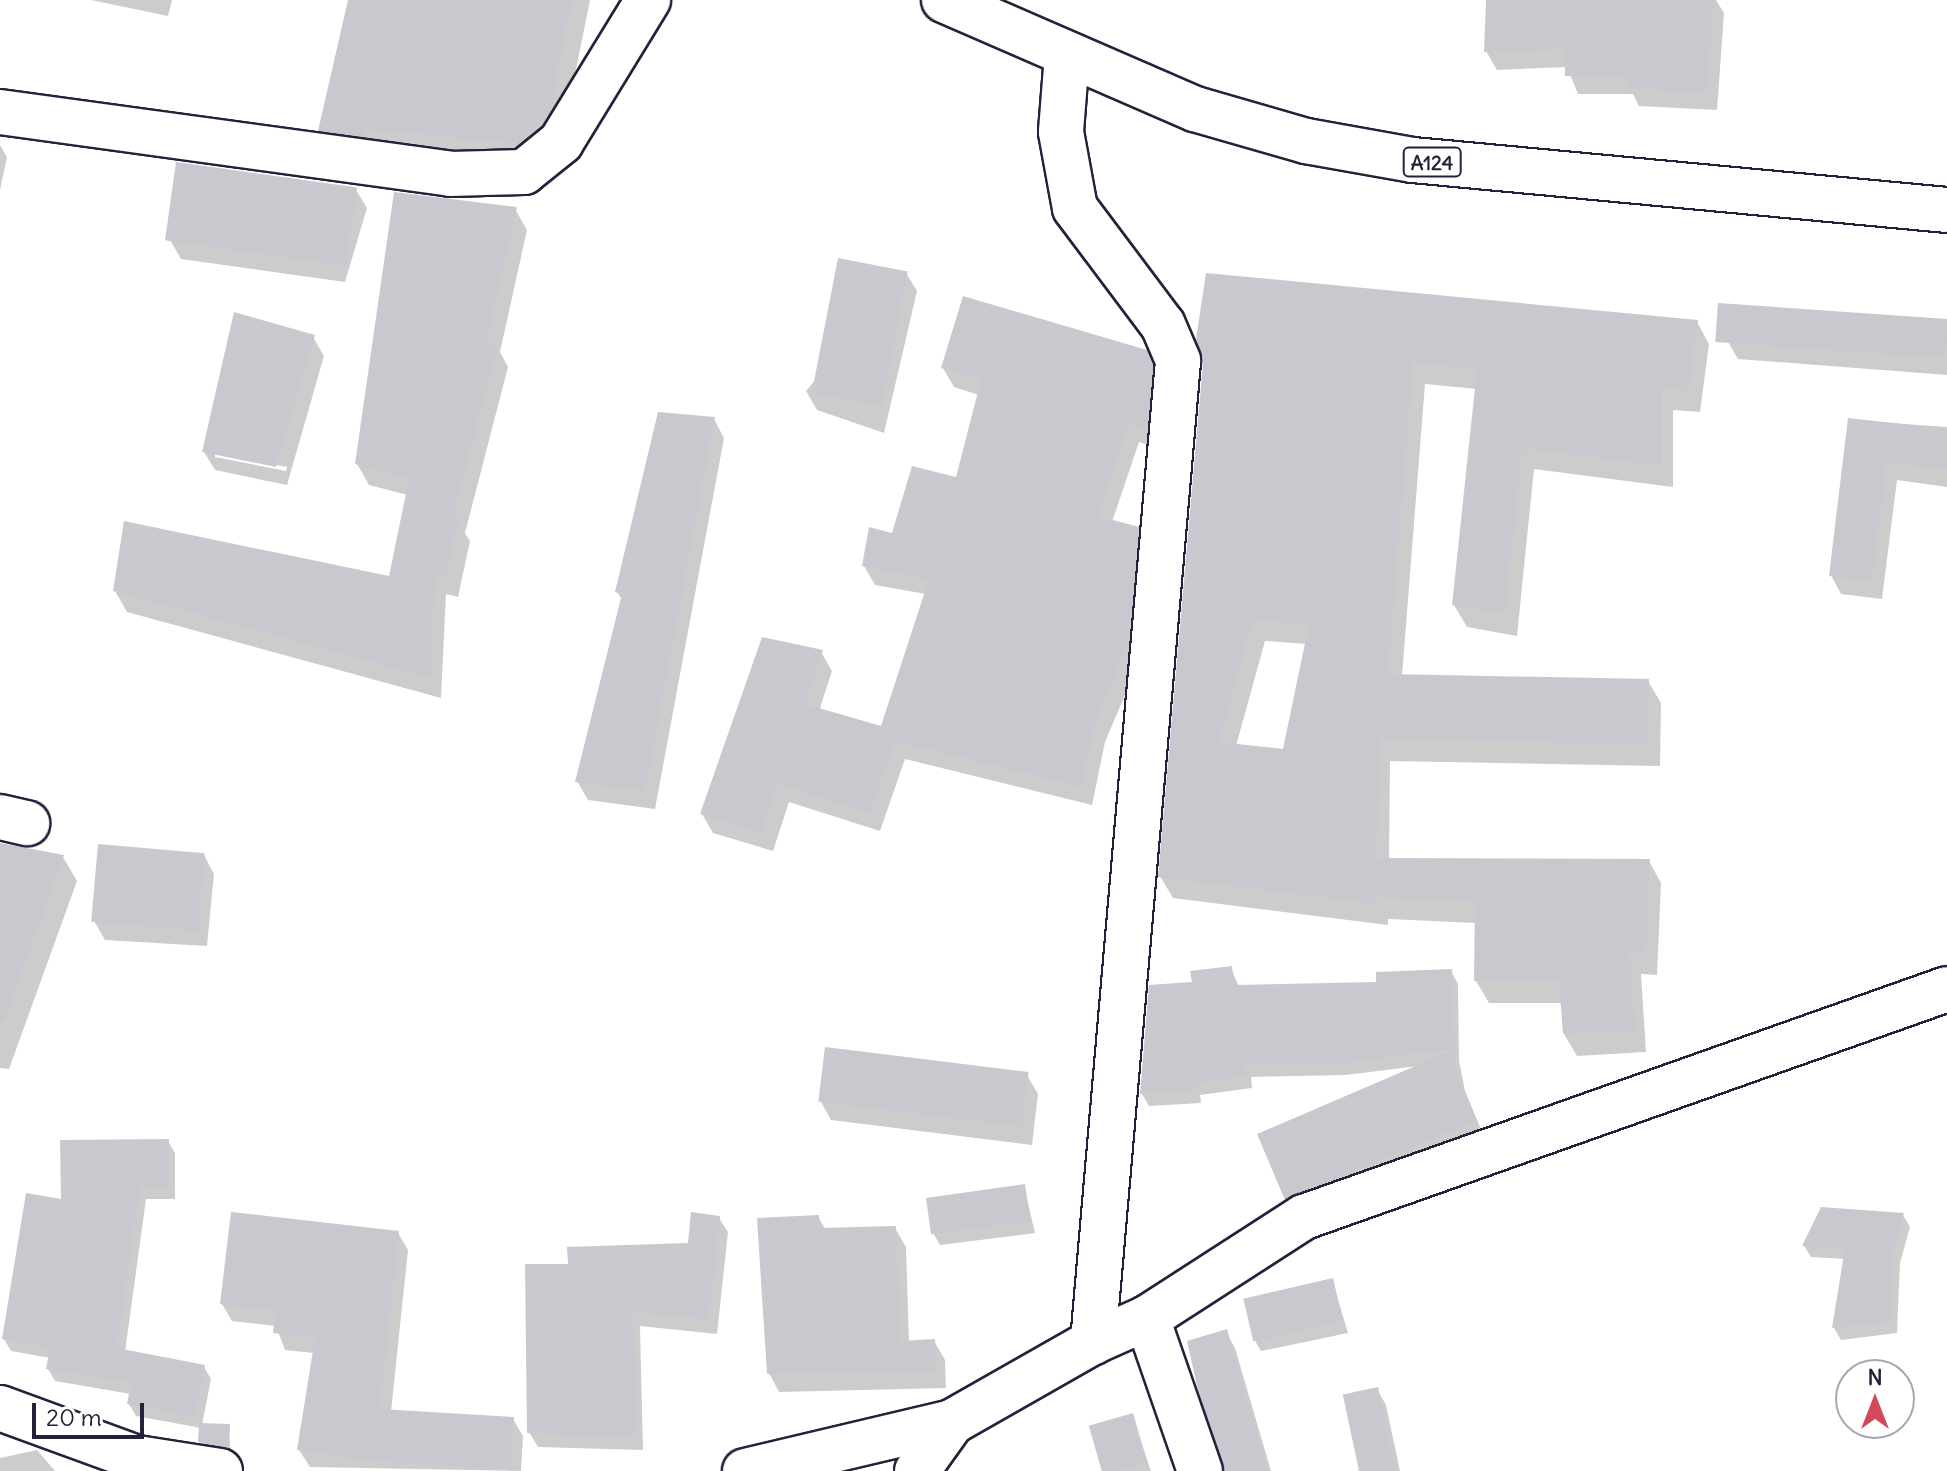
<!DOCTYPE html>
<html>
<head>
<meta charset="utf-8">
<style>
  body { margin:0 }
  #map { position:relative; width:1947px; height:1471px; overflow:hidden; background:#fff; font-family:Delius,sans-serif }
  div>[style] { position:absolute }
  .shadow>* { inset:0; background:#0003 }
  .building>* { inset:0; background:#c8c8cf; transform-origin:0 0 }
  .roads { filter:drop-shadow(2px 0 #22223b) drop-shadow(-2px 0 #22223b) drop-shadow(0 2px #22223b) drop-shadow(0 -2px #22223b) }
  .minor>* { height:44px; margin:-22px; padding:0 22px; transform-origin:22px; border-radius:22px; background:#fff }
  .highway>* { height:44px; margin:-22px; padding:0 22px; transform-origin:22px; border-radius:22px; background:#fff }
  span { translate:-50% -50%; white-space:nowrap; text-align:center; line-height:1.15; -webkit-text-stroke:8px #fff; paint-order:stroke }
  .shield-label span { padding:2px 6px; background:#fff; border:2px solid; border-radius:6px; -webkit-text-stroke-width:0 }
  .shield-label { font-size:20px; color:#22223b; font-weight:700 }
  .north { position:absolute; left:1835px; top:1359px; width:80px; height:80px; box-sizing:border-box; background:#fff; border:2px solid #a7a7b1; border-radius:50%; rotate:0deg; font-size:22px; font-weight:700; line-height:32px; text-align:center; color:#22223b }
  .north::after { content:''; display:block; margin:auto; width:28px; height:36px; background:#d1495b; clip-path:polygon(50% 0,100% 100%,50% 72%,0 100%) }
  .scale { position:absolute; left:32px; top:1403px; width:112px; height:36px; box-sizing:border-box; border:4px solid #22223b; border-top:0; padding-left:10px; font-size:24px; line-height:28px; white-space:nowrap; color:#22223b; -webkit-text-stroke:6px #fff; paint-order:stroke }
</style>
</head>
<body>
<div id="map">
  <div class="shadow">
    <i style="clip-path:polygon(91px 0,172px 0,168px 16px)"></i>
    <i style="clip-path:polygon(350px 0,590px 0,562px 139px,534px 167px,334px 155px,320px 130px)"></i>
    <i style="clip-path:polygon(1488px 0,1716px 0,1724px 13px,1717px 110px,1639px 106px,1633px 94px,1578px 94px,1567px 67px,1497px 70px,1486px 51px)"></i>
    <i style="clip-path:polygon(0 145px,7px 157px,0 190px)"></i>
    <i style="clip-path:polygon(356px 190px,367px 208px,345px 282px,181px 259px,170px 240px)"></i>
    <i style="clip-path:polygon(515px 209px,527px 230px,500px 352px,508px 367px,465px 533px,470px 541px,458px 597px,446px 594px,441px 698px,127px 612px,115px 591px,390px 578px,408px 495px,369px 485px,357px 464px)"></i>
    <i style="clip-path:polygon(906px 273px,917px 291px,884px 433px,817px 410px,806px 391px)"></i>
    <i style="clip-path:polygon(evenodd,1697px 322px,1709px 344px,1700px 412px,1673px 410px,1673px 487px,1534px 469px,1517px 636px,1467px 627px,1454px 605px,1477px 389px,1425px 384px,1402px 676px,1648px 681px,1661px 703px,1660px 766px,1390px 761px,1389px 860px,1649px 861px,1661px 883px,1657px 975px,1641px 974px,1646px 1052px,1577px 1056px,1564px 1034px,1562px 1003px,1489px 1003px,1476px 981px,1477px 923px,1388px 919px,1388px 925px,1173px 898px,1160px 876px,1205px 363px,1697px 322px,1265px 641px,1307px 644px,1285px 751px,1236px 746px,1265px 641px)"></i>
    <i style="clip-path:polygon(1947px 322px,1947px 375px,1738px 359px,1727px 340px)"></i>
    <i style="clip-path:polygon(evenodd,313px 337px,324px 356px,287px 485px,215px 470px,204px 452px,313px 337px,215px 453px,287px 467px,286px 471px,215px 457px,215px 453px)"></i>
    <i style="clip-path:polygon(1145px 352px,1157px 372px,1157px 448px,1139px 442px,1112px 522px,1137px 529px,1148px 548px,1138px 664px,1105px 742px,1092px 805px,905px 759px,880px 831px,789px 802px,773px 851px,713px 833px,702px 814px,821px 652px,832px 671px,819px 711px,883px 728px,926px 594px,875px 585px,864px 566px,958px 479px,979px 395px,954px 387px,943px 368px)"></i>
    <i style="clip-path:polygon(714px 419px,724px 438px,655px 809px,588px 800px,577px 781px,622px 600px,617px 592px)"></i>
    <i style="clip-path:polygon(1849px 420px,1947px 427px,1947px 487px,1897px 480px,1882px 599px,1841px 594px,1831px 575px)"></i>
    <i style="clip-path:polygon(0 845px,63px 857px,77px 881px,9px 1069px,0 1068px)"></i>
    <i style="clip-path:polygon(204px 855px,214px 874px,207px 946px,105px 940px,94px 921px)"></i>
    <i style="clip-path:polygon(1231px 968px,1239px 987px,1378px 983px,1451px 971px,1458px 984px,1459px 1060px,1465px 1091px,1485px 1139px,1297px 1217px,1287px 1199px,1418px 1066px,1346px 1075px,1251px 1077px,1252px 1088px,1200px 1095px,1201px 1103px,1149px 1106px,1142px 1094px,1151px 987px,1194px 984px)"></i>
    <i style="clip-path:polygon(1027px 1075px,1038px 1094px,1032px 1145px,831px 1120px,821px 1102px)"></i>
    <i style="clip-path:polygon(168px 1141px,175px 1153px,175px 1199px,146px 1199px,125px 1352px,204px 1367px,211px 1379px,202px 1425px,228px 1426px,231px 1453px,203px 1447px,201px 1428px,136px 1416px,129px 1404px,131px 1394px,55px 1381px,48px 1369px,50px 1358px,11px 1351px,4px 1339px,63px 1201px)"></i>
    <i style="clip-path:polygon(1024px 1186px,1035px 1233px,940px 1245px,933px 1233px)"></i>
    <i style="clip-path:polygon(1903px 1215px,1910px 1227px,1900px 1263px,1897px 1333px,1841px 1340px,1834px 1328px,1845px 1259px,1811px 1257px,1804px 1246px)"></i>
    <i style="clip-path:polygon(818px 1217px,826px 1230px,895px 1228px,906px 1247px,909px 1342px,934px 1341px,945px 1360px,946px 1388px,779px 1392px,769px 1373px)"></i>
    <i style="clip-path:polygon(719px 1218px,728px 1232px,717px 1334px,640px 1326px,643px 1450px,538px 1447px,529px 1432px,570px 1266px,689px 1245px)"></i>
    <i style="clip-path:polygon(398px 1233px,408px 1250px,391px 1412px,513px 1419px,523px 1436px,521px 1471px,310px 1467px,299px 1450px,314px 1353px,285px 1350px,276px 1326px,232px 1321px,222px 1304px)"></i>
    <i style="clip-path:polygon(1332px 1280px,1348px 1333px,1261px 1351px,1254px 1339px)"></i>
    <i style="clip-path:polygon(1226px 1332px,1235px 1348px,1271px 1471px,1226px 1471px)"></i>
    <i style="clip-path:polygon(1377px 1389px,1386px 1405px,1400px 1471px,1356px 1471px,1361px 1470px)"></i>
    <i style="clip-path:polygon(1132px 1415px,1151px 1471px,1105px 1471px,1091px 1427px)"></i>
    <i style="clip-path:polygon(37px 1450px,55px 1471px,0 1471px,0 1458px)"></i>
  </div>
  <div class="building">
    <i style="clip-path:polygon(348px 0,572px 0,549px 114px,519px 144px,366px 129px,364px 137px,318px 131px)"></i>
    <i style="clip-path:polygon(1486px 0,1714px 0,1707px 92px,1627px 88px,1627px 76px,1565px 76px,1565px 49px,1484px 52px)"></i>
    <i style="left:176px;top:162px;width:183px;height:79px;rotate:8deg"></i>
    <i style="clip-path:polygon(394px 192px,517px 207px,486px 342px,498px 344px,453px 517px,459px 518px,446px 577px,435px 575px,430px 678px,113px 591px,124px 521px,389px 576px,409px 479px,355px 464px)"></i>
    <i style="left:838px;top:258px;width:71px;height:137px;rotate:11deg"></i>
    <i style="clip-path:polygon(evenodd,1206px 273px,1698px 320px,1688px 391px,1662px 388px,1662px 466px,1522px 448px,1505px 615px,1452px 605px,1477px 369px,1413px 363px,1388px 674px,1649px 679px,1648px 744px,1379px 739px,1377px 858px,1650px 859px,1646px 953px,1630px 952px,1635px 1030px,1563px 1034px,1559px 981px,1474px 981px,1475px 902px,1377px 897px,1376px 904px,1158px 877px,1203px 363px,1196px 339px,1206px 273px,1253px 620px,1309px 624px,1283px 749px,1219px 742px,1253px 620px)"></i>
    <i style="clip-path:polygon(963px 296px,1147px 350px,1153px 365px,1147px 430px,1128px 424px,1098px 516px,1139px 527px,1128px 644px,1095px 722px,1081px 787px,895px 741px,870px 813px,778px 784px,762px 832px,700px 814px,762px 637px,823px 650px,805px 704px,881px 726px,929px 579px,862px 566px,869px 527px,892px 533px,912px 466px,956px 477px,981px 380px,941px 368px)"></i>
    <i style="left:1718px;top:303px;width:230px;height:39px;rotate:4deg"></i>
    <i style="clip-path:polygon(234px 312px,315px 335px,276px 467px,202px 452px)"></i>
    <i style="clip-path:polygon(658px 412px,715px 417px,645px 791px,575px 782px,622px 594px,615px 592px)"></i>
    <i style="clip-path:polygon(1848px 418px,1947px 429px,1947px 470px,1887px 462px,1872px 581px,1829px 576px)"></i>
    <i style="clip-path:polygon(0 843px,64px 855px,4px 1022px,0 1021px)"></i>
    <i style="left:98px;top:844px;width:107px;height:78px;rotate:5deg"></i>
    <i style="clip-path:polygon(1232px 966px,1234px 985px,1376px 982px,1376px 972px,1452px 969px,1455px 1048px,1339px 1064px,1245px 1065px,1247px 1076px,1194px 1083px,1195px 1091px,1140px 1094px,1149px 985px,1192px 982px,1190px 971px)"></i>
    <i style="left:825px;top:1047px;width:205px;height:55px;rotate:7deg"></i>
    <i style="clip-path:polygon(1455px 1049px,1456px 1070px,1476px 1120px,1285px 1200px,1257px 1134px)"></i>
    <i style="clip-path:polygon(169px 1139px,169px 1187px,140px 1187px,117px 1348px,205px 1365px,195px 1417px,127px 1404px,131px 1383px,46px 1369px,50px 1348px,2px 1339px,26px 1193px,61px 1199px,60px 1140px)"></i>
    <i style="left:1025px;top:1184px;width:37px;height:100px;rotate:82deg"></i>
    <i style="clip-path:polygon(1821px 1207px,1904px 1213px,1894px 1249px,1891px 1321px,1832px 1328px,1845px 1248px,1802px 1246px)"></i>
    <i style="clip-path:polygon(231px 1212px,399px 1231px,380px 1409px,514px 1417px,512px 1469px,370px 1461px,297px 1450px,315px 1338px,273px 1333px,276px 1310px,220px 1304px)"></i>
    <i style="clip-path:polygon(691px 1212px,720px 1216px,709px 1320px,633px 1312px,636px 1436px,527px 1433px,525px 1264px,568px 1264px,567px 1247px,688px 1243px)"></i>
    <i style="clip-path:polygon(819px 1215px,820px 1228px,896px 1226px,900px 1341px,935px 1339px,937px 1370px,767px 1374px,757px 1218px)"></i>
    <i style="left:1333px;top:1278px;width:44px;height:92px;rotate:77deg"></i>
    <i style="clip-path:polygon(1227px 1329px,1268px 1471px,1224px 1471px,1198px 1390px,1187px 1341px)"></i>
    <i style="left:1378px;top:1387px;width:86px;height:36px;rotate:78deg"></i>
    <i style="left:1133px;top:1413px;width:52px;height:46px;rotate:74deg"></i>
    <i style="clip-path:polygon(199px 1423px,230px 1424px,229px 1448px,198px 1442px)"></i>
  </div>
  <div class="roads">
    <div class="minor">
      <i style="left:1067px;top:55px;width:77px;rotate:94.5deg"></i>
      <i style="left:1061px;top:132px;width:77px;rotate:79.6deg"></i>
      <i style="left:1075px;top:208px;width:146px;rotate:53.1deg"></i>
      <i style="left:1163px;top:325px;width:39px;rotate:67deg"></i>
      <i style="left:1178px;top:361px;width:985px;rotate:94.95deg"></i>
      <i style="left:0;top:112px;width:454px;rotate:7.8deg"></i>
      <i style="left:450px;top:174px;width:74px;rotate:-1.5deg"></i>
      <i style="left:524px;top:172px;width:48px;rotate:-39deg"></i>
      <i style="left:561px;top:142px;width:167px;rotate:-58.5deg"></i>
      <i style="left:0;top:817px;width:28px;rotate:13deg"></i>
      <i style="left:1147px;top:1318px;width:162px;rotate:70.9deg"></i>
      <i style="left:0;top:1408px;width:146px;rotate:20.1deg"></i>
      <i style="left:137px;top:1458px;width:84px;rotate:8.9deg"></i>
      <i style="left:745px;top:1471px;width:213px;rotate:-13.3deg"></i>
      <i style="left:952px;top:1422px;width:162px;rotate:-29.6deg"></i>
      <i style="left:1093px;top:1342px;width:59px;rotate:-24deg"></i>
      <i style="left:1147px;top:1318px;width:187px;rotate:-32.8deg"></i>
      <i style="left:1304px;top:1217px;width:682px;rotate:-19.52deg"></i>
      <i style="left:917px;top:1471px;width:60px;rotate:-54.5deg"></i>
    </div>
    <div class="highway">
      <i style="left:944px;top:0;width:274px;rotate:23.5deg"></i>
      <i style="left:1195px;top:109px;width:116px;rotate:16.1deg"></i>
      <i style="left:1306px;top:141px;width:109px;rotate:10.1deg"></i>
      <i style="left:1413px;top:160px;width:536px;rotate:5.35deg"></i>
    </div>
  </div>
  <div class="shield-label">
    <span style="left:1432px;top:162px">A124</span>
  </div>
  <div class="north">N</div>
  <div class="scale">20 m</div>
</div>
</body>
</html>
